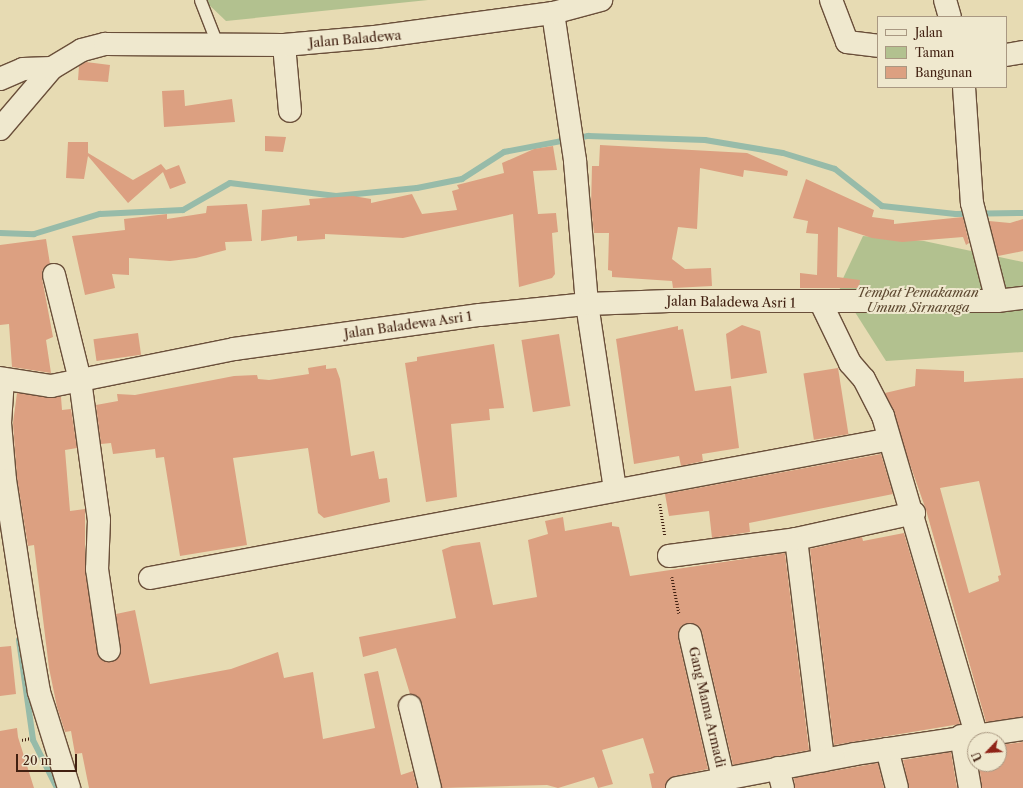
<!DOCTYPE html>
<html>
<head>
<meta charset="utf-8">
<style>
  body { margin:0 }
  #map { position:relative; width:1023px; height:788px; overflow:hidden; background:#e7dbb3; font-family:"Libre Caslon Text",serif }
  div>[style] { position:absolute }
  .green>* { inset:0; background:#b2c18f }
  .stream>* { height:6px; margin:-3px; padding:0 3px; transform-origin:3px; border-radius:3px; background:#97bba9 }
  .building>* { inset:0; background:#dca081; transform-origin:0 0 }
  .path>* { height:2.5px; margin-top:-1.25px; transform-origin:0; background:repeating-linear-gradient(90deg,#412011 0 1px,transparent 0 3px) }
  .roads { filter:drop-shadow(1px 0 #6a4f3a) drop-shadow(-1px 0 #6a4f3a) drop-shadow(0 1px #6a4f3a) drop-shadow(0 -1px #6a4f3a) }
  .lane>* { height:11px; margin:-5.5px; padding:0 5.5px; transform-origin:5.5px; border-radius:5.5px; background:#efe8ce }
  .street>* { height:22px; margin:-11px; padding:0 11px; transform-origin:11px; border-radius:11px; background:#efe8ce }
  span { translate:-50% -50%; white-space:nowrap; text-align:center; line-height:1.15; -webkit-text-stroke:4px #efe8ce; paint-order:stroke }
  .street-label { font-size:13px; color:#412011 }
  .park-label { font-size:13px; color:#5d4830; font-style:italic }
  .legend { position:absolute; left:877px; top:16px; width:130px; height:72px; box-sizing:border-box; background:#efe8ce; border:1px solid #a99882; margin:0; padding:5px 7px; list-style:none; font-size:12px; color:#412011 }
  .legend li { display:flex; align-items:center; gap:8px; height:20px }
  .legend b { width:20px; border:1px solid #a99882 }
  .north { position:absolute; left:967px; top:732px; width:40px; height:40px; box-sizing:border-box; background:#efe8ce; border:1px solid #a99882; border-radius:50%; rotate:245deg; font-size:11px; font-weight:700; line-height:16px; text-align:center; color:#412011 }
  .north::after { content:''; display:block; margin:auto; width:14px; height:18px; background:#8f2418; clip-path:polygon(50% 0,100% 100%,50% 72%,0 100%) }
  .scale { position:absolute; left:16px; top:754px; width:61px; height:18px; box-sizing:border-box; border:2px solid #412011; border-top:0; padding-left:5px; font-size:12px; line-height:14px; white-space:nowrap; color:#412011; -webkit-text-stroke:3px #efe8ce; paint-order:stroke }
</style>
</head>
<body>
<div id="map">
  <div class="green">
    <i style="clip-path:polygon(204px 0,428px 0,226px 21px)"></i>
    <i style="clip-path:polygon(863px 236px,924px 241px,1023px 262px,1023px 352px,886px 361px,839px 287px)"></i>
  </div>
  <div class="stream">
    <i style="left:0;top:233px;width:34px;rotate:2deg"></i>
    <i style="left:34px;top:234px;width:69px;rotate:-16.9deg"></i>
    <i style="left:100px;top:214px;width:83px;rotate:-2.8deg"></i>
    <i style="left:183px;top:210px;width:54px;rotate:-29.9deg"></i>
    <i style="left:230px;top:183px;width:107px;rotate:7deg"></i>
    <i style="left:336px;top:196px;width:81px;rotate:-5.6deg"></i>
    <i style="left:417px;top:188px;width:46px;rotate:-11.3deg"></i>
    <i style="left:462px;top:179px;width:50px;rotate:-32.7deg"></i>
    <i style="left:504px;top:152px;width:86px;rotate:-10.8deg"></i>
    <i style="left:588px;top:136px;width:117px;rotate:2deg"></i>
    <i style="left:705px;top:140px;width:79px;rotate:9.5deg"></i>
    <i style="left:783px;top:153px;width:54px;rotate:17.1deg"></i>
    <i style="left:835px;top:169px;width:60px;rotate:38.2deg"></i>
    <i style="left:882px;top:206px;width:74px;rotate:6.2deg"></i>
    <i style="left:956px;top:214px;width:67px;rotate:-0.9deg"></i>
    <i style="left:19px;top:640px;width:101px;rotate:82deg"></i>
    <i style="left:33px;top:740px;width:54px;rotate:63.4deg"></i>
  </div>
  <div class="building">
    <i style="clip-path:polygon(86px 62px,110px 65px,108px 82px,78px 80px,79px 66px)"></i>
    <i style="clip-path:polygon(184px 90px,185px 106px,232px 99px,235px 122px,164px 127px,162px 91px)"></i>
    <i style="clip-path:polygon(265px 136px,286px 137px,283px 152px,265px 151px)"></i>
    <i style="clip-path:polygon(68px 142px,88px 142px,88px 153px,133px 180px,161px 164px,166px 170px,179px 165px,186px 183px,170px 189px,163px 172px,128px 203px,88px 156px,84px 179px,66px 178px)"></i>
    <i style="clip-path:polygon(600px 145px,747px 153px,788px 171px,787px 176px,744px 170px,743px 177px,700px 168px,697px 229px,678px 227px,672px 259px,685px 269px,711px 268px,712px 286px,673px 288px,672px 281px,612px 277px,612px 271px,608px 270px,609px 233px,594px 233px,591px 207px,592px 166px,599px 166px)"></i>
    <i style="clip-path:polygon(553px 146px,557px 170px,533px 171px,538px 214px,556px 213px,558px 232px,552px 233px,555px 274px,552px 278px,519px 287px,513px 214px,403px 238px,325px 234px,325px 239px,297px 241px,297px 236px,261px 241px,262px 210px,310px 205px,309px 199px,353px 196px,371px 199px,371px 203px,412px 194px,422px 214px,457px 210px,452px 191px,459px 189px,457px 185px,504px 173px,502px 163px,534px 149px)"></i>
    <i style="clip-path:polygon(806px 179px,874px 210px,872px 217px,894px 220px,894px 224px,963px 217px,969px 243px,966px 245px,963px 237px,902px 242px,872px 238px,838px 227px,837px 277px,860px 280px,859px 288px,800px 288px,800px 273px,817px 275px,818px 234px,806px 233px,808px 221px,793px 218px)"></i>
    <i style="clip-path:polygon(247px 204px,252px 241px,225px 242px,226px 250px,196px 258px,170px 261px,129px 258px,129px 275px,112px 274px,115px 288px,85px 295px,72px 236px,125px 230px,124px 219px,167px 214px,167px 219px,206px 213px,207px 206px)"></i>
    <i style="clip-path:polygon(1023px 219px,1023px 251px,998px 256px,989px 221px,1010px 223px)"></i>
    <i style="clip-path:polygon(46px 239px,50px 264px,42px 271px,42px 278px,53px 337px,46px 340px,51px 373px,12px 367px,9px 324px,0 325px,0 245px)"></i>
    <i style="clip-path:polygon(742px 325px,760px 331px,767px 373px,731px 379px,726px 334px)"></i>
    <i style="clip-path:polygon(678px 326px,678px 330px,683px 329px,695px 391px,731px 386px,739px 448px,702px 454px,703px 461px,681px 466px,679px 456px,634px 464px,616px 339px)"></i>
    <i style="left:138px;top:333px;width:22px;height:45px;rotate:82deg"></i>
    <i style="left:559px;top:334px;width:73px;height:38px;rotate:81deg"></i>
    <i style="clip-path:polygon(494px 344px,504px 408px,489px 409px,490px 420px,451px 424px,457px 497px,426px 502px,405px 363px,417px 361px,417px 357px)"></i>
    <i style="clip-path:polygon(326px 365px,326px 369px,336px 368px,340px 379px,351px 456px,374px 451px,379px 479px,387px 478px,390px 502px,324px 518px,318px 513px,308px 448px,233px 458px,247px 545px,180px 556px,164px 457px,156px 458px,155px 449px,113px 454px,111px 443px,101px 444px,96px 405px,118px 401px,117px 394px,135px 395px,234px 376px,257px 375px,258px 379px,269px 380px,309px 374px,308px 368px)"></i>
    <i style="left:838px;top:368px;width:67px;height:35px;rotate:81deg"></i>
    <i style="clip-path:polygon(evenodd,916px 369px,964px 371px,964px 382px,1023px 378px,1023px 717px,986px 722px,926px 510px,885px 393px,915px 386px,916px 369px,979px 481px,1001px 575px,998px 576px,999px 581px,969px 593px,940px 488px,979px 481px)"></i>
    <i style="clip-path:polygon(17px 393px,61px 397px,62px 410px,71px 409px,77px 448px,65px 450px,70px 511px,85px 509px,85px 571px,99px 658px,111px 662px,120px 655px,116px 614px,135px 610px,150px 684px,231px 669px,278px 652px,284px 678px,313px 672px,323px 739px,375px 728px,364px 674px,378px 671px,401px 775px,413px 771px,417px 788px,89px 788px,82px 753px,75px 754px,71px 731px,65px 732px,57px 707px,49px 668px,34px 545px,28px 546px,17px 478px,13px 423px)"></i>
    <i style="clip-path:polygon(881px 454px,893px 494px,749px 523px,750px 532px,712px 538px,709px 511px,669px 516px,665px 494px)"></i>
    <i style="clip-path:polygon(563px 517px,565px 531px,612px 522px,612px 526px,619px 527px,630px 576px,785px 553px,809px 750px,733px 765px,702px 632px,699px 626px,688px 623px,681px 626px,678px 638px,708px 769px,675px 776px,669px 779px,665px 788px,652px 788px,649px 774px,654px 773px,643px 738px,602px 750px,613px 784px,598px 788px,594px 777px,558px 788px,547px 785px,442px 788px,422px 703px,410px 694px,396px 648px,363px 657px,359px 637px,456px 618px,442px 550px,452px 546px,480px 542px,493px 605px,537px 597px,528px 540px,548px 534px,545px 521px)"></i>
    <i style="clip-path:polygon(904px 533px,960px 724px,834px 745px,810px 549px,862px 537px,863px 541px)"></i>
    <i style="clip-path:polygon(11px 646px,16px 694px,0 696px,0 647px)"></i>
    <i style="clip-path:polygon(17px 728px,18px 737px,34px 788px,0 788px,0 731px)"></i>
    <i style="clip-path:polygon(1023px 742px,1023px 788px,982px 788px,979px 764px,999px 764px,999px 745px)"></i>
    <i style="clip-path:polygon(951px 752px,957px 788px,909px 788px,903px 760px)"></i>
    <i style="clip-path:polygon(878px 763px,884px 788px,795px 788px,794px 778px)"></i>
  </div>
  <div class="path">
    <i style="left:660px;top:504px;width:32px;rotate:81deg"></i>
    <i style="left:672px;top:577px;width:37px;rotate:79deg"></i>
    <i style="left:22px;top:740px;width:9px;rotate:-13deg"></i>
  </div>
  <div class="roads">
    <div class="lane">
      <i style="left:200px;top:0;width:49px;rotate:68.6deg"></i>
    </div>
    <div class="street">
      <i style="left:831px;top:0;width:45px;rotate:69.1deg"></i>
      <i style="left:847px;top:42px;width:31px;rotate:7deg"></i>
      <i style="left:945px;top:0;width:18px;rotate:74deg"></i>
      <i style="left:553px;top:13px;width:150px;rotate:81.5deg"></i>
      <i style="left:575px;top:161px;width:144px;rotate:85.2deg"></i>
      <i style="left:587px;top:304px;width:188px;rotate:81.4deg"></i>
      <i style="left:284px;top:45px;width:66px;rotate:84.8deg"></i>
      <i style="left:1006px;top:55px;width:17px;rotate:-10deg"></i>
      <i style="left:0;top:79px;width:25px;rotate:-23deg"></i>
      <i style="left:23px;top:69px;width:29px;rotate:-2deg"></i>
      <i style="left:964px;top:87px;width:116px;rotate:86.1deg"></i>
      <i style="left:972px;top:203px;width:101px;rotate:75.7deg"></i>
      <i style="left:0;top:129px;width:80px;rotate:-49.6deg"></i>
      <i style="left:52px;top:68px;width:35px;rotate:-31deg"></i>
      <i style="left:82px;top:50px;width:24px;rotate:-15deg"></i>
      <i style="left:105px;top:44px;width:179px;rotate:0.3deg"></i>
      <i style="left:284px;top:45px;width:91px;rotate:-5deg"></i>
      <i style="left:375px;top:37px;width:180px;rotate:-7.7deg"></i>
      <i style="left:553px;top:13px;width:50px;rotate:-15.2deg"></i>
      <i style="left:54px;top:275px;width:108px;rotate:76.1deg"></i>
      <i style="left:80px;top:380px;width:141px;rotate:82.3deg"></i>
      <i style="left:99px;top:520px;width:49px;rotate:92.3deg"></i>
      <i style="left:97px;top:569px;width:82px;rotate:81.6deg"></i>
      <i style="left:821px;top:303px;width:67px;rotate:64.2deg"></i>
      <i style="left:850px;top:363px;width:21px;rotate:49deg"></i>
      <i style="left:864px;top:379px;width:42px;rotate:62.8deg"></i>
      <i style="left:883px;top:416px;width:331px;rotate:73.7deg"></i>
      <i style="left:0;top:378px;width:52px;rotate:8.9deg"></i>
      <i style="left:51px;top:386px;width:187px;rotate:-11.4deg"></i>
      <i style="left:234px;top:349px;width:248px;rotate:-7.9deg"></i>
      <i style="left:480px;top:315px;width:108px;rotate:-5.9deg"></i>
      <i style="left:587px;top:304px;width:82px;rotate:-2.1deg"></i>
      <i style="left:669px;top:301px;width:328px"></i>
      <i style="left:997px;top:301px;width:26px;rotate:-7deg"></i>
      <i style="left:3px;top:379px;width:44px;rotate:93.9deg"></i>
      <i style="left:0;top:423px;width:57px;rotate:85deg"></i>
      <i style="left:5px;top:480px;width:145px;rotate:81.3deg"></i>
      <i style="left:27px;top:623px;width:70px;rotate:80.1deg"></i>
      <i style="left:39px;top:692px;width:101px;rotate:72.6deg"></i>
      <i style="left:796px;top:539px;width:223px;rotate:83deg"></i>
      <i style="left:669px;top:556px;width:128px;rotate:-7.6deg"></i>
      <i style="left:796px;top:539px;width:121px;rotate:-12.4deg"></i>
      <i style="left:150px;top:578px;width:743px;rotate:-10.63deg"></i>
      <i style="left:690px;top:635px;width:147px;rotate:77deg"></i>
      <i style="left:410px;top:706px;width:84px;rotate:76.3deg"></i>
      <i style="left:961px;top:736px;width:53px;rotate:80.2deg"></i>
      <i style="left:887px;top:749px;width:40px;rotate:75.6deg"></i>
      <i style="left:778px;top:768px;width:21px;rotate:76deg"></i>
      <i style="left:677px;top:788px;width:181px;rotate:-10.8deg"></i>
      <i style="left:855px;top:754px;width:170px;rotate:-8.5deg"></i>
    </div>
  </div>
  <div class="street-label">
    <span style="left:355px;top:39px;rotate:-5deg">Jalan Baladewa</span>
    <span style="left:731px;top:302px;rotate:1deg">Jalan Baladewa Asri 1</span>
    <span style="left:408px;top:325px;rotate:-8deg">Jalan Baladewa Asri 1</span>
    <span style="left:707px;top:707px;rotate:77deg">Gang Mama Armadi</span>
  </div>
  <div class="park-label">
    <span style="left:918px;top:300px">Tempat Pemakaman<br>Umum Sirnaraga</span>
  </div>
  <ul class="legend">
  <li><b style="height:5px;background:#efe8ce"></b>Jalan</li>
  <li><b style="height:11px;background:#b2c18f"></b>Taman</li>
  <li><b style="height:11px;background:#dca081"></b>Bangunan</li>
  </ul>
  <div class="north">U</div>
  <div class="scale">20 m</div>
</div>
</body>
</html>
